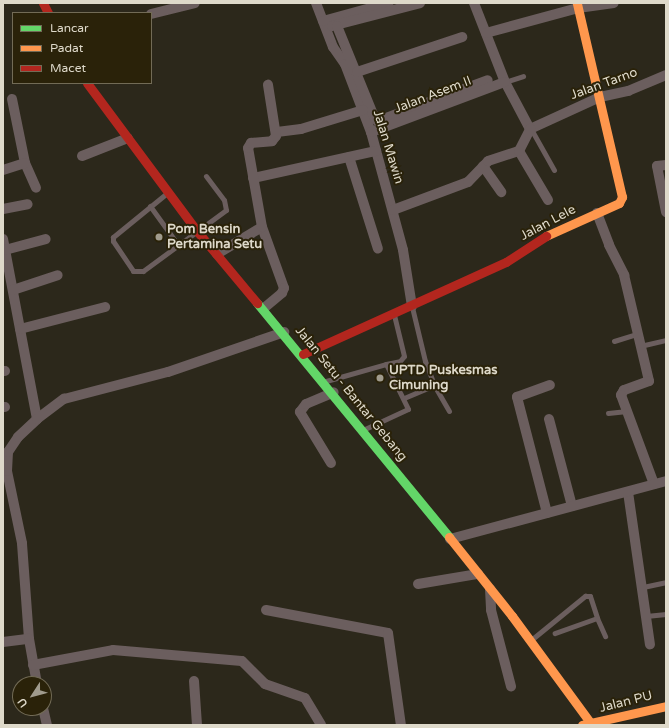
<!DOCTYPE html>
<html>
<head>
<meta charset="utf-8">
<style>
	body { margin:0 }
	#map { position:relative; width:669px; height:728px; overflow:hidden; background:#2c281b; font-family:"Varela Round",sans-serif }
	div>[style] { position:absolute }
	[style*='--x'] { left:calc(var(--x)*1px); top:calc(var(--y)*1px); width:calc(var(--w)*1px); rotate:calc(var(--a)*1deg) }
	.lane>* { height:5px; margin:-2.5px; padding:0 2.5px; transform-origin:2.5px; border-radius:2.5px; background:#6b5e5e }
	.street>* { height:10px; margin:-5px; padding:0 5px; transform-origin:5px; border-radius:5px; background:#6b5e5e }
	.fast>* { height:9px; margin:-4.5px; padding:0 4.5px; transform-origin:4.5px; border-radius:4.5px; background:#63d668 }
	.slow>* { height:9px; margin:-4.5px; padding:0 4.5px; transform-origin:4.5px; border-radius:4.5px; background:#ff974d }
	.jam>* { height:9px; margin:-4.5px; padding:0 4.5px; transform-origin:4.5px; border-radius:4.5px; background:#b3261e }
	.dots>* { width:11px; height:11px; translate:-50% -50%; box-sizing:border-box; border:2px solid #2a2209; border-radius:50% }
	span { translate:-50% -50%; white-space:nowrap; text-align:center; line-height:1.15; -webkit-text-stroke:4px #2a2209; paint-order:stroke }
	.street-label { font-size:13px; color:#ded9ca }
	.poi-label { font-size:13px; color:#ded9ca; font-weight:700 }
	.left { translate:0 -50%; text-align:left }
	.frame { position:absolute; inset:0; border:4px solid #ded9ca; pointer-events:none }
	.legend { position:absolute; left:12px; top:12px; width:140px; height:72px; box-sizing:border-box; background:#2a2209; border:1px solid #726b56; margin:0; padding:5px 7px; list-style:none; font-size:12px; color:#ded9ca }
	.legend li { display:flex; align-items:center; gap:8px; height:20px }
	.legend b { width:20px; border:1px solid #726b56 }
	.north { position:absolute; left:12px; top:676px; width:40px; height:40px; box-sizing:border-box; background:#2a2209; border:1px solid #726b56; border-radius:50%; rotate:234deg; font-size:11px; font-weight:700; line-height:16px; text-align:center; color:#ded9ca }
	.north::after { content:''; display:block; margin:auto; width:14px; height:18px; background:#a09b8d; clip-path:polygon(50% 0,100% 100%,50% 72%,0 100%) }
</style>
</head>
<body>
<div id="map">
	<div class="lane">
		<i style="--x:505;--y:82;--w:19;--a:-18"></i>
		<i style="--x:531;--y:129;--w:47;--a:60.7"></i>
		<i style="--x:167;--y:193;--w:70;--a:140.8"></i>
		<i style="--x:113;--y:237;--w:4;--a:90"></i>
		<i style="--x:113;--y:241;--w:36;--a:56"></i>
		<i style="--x:133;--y:271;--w:10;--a:0"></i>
		<i style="--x:143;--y:271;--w:103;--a:-36.3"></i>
		<i style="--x:226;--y:210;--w:10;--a:-101"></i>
		<i style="--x:224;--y:200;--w:30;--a:-127"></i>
		<i style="--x:150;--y:206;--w:49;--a:54.1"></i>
		<i style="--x:412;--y:307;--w:56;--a:76.5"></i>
		<i style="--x:425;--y:361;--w:26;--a:69"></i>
		<i style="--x:434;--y:385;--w:30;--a:60"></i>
		<i style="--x:614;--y:341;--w:24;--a:-17"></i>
		<i style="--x:640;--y:346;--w:27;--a:-13"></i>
		<i style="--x:386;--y:364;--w:14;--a:-12"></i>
		<i style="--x:400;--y:361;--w:6;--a:-51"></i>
		<i style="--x:404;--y:356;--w:42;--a:-103.7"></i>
		<i style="--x:326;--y:381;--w:62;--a:-15.8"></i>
		<i style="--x:386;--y:364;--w:50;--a:63.9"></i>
		<i style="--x:408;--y:409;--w:47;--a:155.1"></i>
		<i style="--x:404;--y:398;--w:33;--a:-23"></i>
		<i style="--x:608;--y:413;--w:19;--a:-6"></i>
		<i style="--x:643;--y:587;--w:24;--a:-12"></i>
		<i style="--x:646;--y:616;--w:20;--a:-6"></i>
		<i style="--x:597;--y:618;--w:20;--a:66"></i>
		<i style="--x:531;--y:640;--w:70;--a:-39.2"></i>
		<i style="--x:585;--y:596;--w:5;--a:0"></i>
		<i style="--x:590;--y:596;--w:23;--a:72"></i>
		<i style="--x:597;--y:618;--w:45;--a:160.3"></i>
	</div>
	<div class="street">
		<i style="--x:316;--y:3;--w:47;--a:68.9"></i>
		<i style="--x:333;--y:47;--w:21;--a:55"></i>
		<i style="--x:345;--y:64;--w:73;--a:69.1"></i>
		<i style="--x:371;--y:132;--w:122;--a:74.8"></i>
		<i style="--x:403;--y:250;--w:57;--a:80.9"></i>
		<i style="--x:474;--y:3;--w:85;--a:68.6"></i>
		<i style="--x:505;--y:82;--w:53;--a:62"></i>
		<i style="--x:151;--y:14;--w:45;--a:-14"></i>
		<i style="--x:323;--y:21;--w:68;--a:-15.3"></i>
		<i style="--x:332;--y:26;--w:91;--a:-14.6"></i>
		<i style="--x:337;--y:26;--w:100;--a:67.8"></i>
		<i style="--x:375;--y:119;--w:4;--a:34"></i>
		<i style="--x:378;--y:121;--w:117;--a:-20.4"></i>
		<i style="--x:486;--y:33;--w:95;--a:-15.2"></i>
		<i style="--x:578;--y:8;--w:36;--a:-8"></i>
		<i style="--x:357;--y:72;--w:111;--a:-18.4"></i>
		<i style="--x:12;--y:99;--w:65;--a:78.5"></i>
		<i style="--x:25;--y:163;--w:27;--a:66"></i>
		<i style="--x:530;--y:129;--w:77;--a:-24.6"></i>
		<i style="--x:600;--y:97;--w:29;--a:-12"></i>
		<i style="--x:628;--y:91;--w:41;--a:-22.8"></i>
		<i style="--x:277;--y:132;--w:24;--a:-7"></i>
		<i style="--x:301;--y:129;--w:65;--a:-17"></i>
		<i style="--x:371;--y:132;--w:143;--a:-20.5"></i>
		<i style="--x:519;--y:151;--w:57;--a:59.4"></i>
		<i style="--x:82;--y:156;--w:49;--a:-21.4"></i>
		<i style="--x:349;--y:157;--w:96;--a:72.5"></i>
		<i style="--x:666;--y:165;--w:9;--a:174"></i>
		<i style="--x:657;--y:166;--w:47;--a:78.9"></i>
		<i style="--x:483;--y:166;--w:32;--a:55"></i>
		<i style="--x:3;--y:170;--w:23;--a:-18"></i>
		<i style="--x:253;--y:178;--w:126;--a:-12.4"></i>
		<i style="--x:3;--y:209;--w:25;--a:-11"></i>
		<i style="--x:393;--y:210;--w:80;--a:-20.5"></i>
		<i style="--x:468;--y:182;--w:29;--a:-46"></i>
		<i style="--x:488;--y:161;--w:33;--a:-18"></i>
		<i style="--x:519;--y:151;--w:25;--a:-63"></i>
		<i style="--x:597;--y:213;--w:34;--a:69"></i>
		<i style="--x:609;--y:245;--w:34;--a:63"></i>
		<i style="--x:624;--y:275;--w:109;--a:76.7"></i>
		<i style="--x:649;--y:381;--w:27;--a:160"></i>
		<i style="--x:624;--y:390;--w:6;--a:121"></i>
		<i style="--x:621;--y:395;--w:95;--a:69.7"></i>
		<i style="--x:262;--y:227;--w:65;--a:70.2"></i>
		<i style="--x:284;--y:288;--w:5;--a:112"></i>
		<i style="--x:282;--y:293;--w:23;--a:140"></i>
		<i style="--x:3;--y:239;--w:183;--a:79.3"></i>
		<i style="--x:5;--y:250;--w:42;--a:-15"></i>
		<i style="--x:217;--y:254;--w:52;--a:-31"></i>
		<i style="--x:262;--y:227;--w:80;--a:-100"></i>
		<i style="--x:248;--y:148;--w:6;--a:-59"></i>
		<i style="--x:251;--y:143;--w:21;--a:-5"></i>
		<i style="--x:272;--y:141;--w:6;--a:-51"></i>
		<i style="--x:276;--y:136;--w:52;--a:-98.9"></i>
		<i style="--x:13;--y:290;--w:47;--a:-18.4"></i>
		<i style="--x:20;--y:329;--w:88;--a:-14.5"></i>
		<i style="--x:3;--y:371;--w:2;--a:0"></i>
		<i style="--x:3;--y:407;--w:2;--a:0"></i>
		<i style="--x:549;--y:419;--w:90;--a:75.2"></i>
		<i style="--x:331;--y:463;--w:60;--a:-121.3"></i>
		<i style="--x:300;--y:412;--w:10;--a:-53"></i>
		<i style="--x:306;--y:404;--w:30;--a:-23"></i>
		<i style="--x:628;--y:492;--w:154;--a:81.8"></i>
		<i style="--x:547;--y:513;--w:120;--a:-104.5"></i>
		<i style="--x:517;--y:397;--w:35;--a:-20"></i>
		<i style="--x:450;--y:539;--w:224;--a:-15"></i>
		<i style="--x:418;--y:584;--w:61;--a:-9.5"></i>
		<i style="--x:490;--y:589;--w:21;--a:87"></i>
		<i style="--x:491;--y:610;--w:79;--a:75.3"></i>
		<i style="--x:266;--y:610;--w:124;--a:10.7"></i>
		<i style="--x:388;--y:633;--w:93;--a:82"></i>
		<i style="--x:29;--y:639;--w:96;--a:-94.2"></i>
		<i style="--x:22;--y:543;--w:74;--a:-101.8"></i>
		<i style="--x:7;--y:471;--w:19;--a:-87"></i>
		<i style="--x:8;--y:452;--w:18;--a:-56"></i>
		<i style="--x:18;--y:437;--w:26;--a:-43"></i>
		<i style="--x:37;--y:419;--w:34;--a:-37"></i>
		<i style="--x:64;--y:399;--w:107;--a:-14.6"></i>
		<i style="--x:168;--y:372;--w:123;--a:-19"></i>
		<i style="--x:3;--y:642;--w:26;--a:-7"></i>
		<i style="--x:29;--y:639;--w:46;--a:79.9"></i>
		<i style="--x:33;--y:665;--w:81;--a:-10.6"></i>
		<i style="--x:113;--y:650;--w:129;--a:4.9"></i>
		<i style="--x:242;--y:661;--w:33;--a:45"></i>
		<i style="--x:265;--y:684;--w:42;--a:19.3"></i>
		<i style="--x:305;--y:698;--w:31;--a:59"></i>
		<i style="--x:194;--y:681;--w:44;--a:86.1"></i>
		<i style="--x:43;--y:708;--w:17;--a:77"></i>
	</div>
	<div class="fast">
		<i style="--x:257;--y:303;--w:303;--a:50.6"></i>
	</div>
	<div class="slow">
		<i style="--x:546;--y:236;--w:80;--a:-24.3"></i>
		<i style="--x:619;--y:203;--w:7;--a:-63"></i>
		<i style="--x:622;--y:197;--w:199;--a:-103.1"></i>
		<i style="--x:449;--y:537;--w:101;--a:51.4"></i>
		<i style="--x:512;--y:616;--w:135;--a:53.7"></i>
		<i style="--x:582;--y:725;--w:86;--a:-12.7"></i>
	</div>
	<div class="jam">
		<i style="--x:43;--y:3;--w:11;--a:63"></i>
		<i style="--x:87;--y:83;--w:184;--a:53.4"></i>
		<i style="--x:197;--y:231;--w:94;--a:50.2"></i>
		<i style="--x:303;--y:354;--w:223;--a:-24.4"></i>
		<i style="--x:506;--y:262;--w:48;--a:-33"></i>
	</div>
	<div class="dots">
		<i style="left:159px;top:237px;background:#a09b8d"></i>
		<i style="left:380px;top:378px;background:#a09b8d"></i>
	</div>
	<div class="street-label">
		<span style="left:604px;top:84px;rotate:-20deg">Jalan Tarno</span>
		<span style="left:433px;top:95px;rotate:-21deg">Jalan Asem II</span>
		<span style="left:388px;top:147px;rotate:73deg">Jalan Mawin</span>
		<span style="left:548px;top:223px;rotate:-28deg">Jalan Lele</span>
		<span style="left:351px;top:394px;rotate:51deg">Jalan Setu - Bantar Gebang</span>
		<span style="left:626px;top:702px;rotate:-14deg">Jalan PU</span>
	</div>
	<div class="poi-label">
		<span class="left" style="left:167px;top:237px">Pom Bensin<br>Pertamina Setu</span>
		<span class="left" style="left:389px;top:378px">UPTD Puskesmas<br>Cimuning</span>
	</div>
	<div class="frame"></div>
	<ul class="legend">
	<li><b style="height:5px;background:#63d668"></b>Lancar</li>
	<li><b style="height:5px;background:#ff974d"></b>Padat</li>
	<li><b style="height:5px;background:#b3261e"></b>Macet</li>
	</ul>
	<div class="north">U</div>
</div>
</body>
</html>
